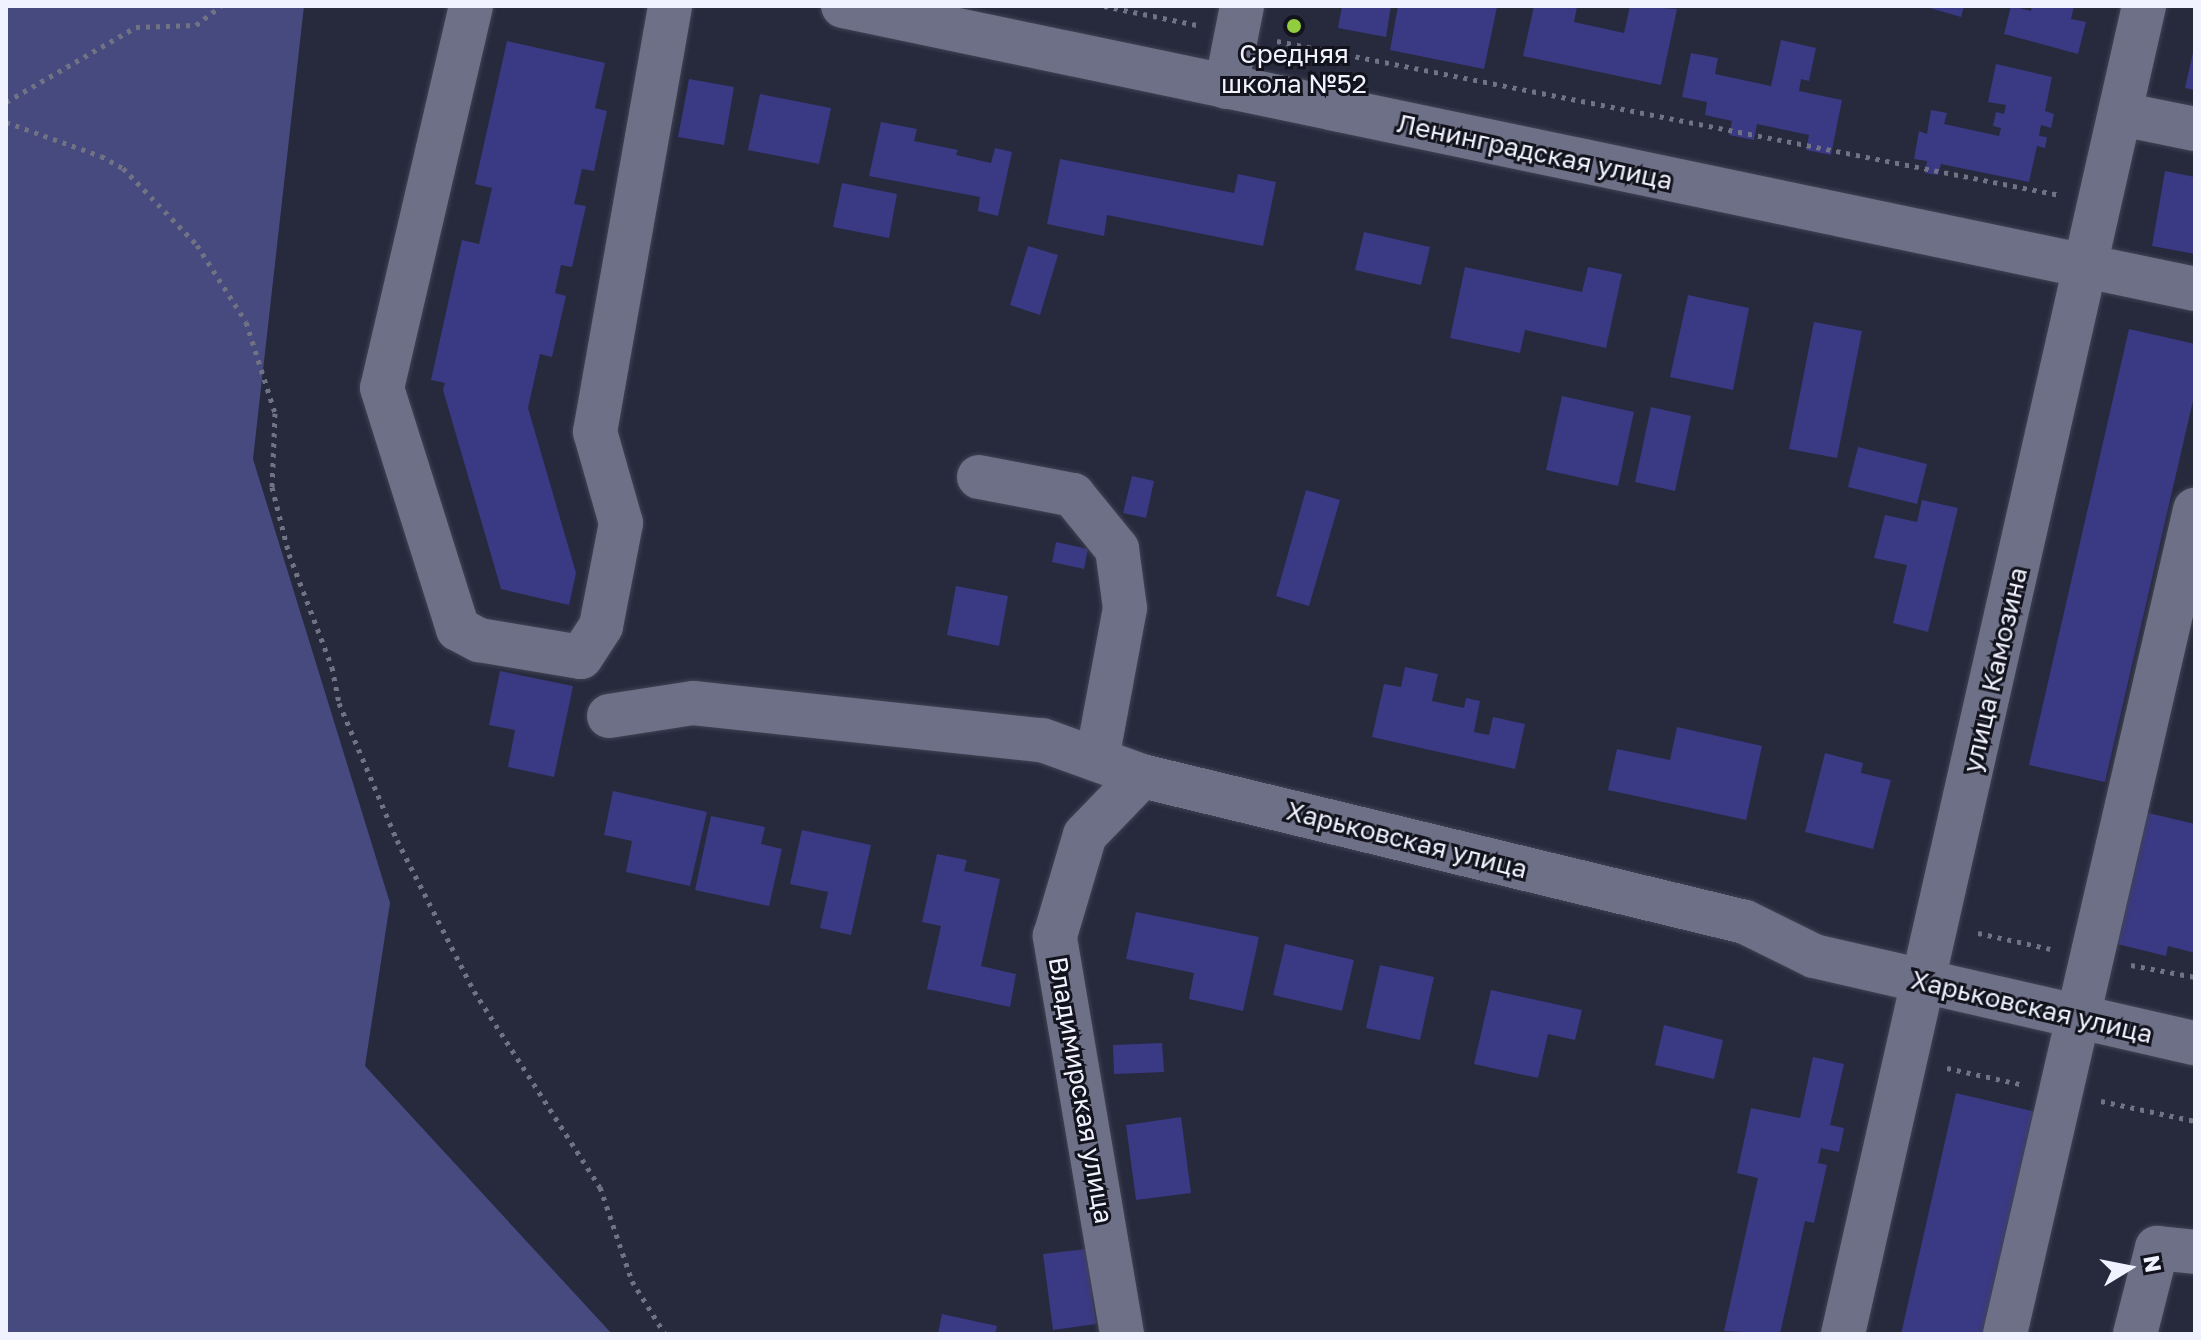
<!DOCTYPE html>
<html>
<head>
<meta charset="utf-8">
<style>
	body { margin:0 }
	#map { position:relative; width:2201px; height:1340px; overflow:hidden; background:#27293d; font-family:"Golos Text",sans-serif }
	div>[style] { position:absolute }
	[style*='--x'] { left:calc(var(--x)*1px); top:calc(var(--y)*1px); width:calc(var(--w)*1px); rotate:calc(var(--a)*1deg) }
	.green>* { inset:0; background:#474a7e }
	.building>* { inset:0; background:#3a3983 }
	.path>* { height:5px; margin-top:-2.5px; transform-origin:0; background:repeating-linear-gradient(90deg,#717385 0 4px,transparent 0 10px) }
	.roads { filter:drop-shadow(0 0 2px #414353) drop-shadow(0 0 2px #414353) }
	.minor>* { height:44px; margin:-22px; padding:0 22px; transform-origin:22px; border-radius:22px; background:#6d7087 }
	.dots>* { width:22px; height:22px; translate:-50% -50%; box-sizing:border-box; border:4px solid #12131c; border-radius:50% }
	span { translate:-50% -50%; white-space:nowrap; text-align:center; line-height:1.15; -webkit-text-stroke:6px #12131c; paint-order:stroke }
	.poi-label { font-size:26px; color:#f0f2ff }
	.street-label { font-size:26px; color:#f0f2ff }
	.frame { position:absolute; inset:0; border:8px solid #f0f2ff; pointer-events:none }
	.north { position:absolute; left:2089px; top:1228px; width:80px; height:80px; -webkit-text-stroke:6px #12131c; paint-order:stroke; rotate:80deg; font-size:22px; font-weight:700; line-height:32px; text-align:center; color:#f0f2ff }
	.north::after { content:''; display:block; margin:auto; width:28px; height:36px; background:#f0f2ff; clip-path:polygon(50% 0,100% 100%,50% 72%,0 100%) }
</style>
</head>
<body>
<div id="map">
	<div class="green">
		<i style="clip-path:polygon(6px 6px,304px 6px,253px 459px,390px 903px,365px 1066px,612px 1334px,6px 1334px)"></i>
	</div>
	<div class="building">
		<i style="clip-path:polygon(1342px 6px,1391px 6px,1386px 37px,1338px 28px)"></i>
		<i style="clip-path:polygon(1398px 6px,1497px 7px,1484px 69px,1390px 50px)"></i>
		<i style="clip-path:polygon(1534px 6px,1577px 7px,1574px 22px,1624px 33px,1630px 6px,1677px 9px,1661px 85px,1523px 56px)"></i>
		<i style="clip-path:polygon(1923px 6px,1964px 6px,1961px 17px)"></i>
		<i style="clip-path:polygon(2011px 6px,2031px 11px,2032px 6px,2074px 6px,2071px 19px,2086px 22px,2078px 54px,2004px 34px)"></i>
		<i style="clip-path:polygon(1781px 40px,1816px 48px,1809px 81px,1801px 79px,1799px 91px,1842px 100px,1831px 155px,1806px 150px,1809px 135px,1757px 124px,1754px 140px,1729px 135px,1732px 121px,1705px 115px,1707px 102px,1682px 97px,1691px 53px,1718px 58px,1715px 74px,1771px 86px)"></i>
		<i style="clip-path:polygon(507px 41px,605px 63px,595px 108px,607px 111px,594px 171px,582px 169px,574px 204px,586px 206px,572px 267px,561px 265px,555px 293px,566px 296px,552px 357px,540px 354px,528px 408px,576px 573px,569px 605px,501px 589px,443px 390px,445px 383px,431px 380px,462px 240px,479px 244px,492px 188px,475px 184px)"></i>
		<i style="clip-path:polygon(2194px 48px,2195px 48px,2195px 90px,2185px 88px)"></i>
		<i style="clip-path:polygon(1996px 64px,2052px 77px,2045px 111px,2054px 114px,2051px 128px,2041px 125px,2039px 136px,2047px 137px,2045px 148px,2037px 146px,2029px 182px,1941px 164px,1938px 175px,1925px 173px,1927px 161px,1914px 159px,1919px 131px,1927px 134px,1931px 110px,1947px 113px,1944px 124px,1999px 136px,2001px 128px,1993px 126px,1996px 112px,2004px 114px,2006px 105px,1988px 102px)"></i>
		<i style="clip-path:polygon(689px 79px,734px 87px,724px 145px,678px 137px)"></i>
		<i style="clip-path:polygon(760px 94px,831px 108px,819px 164px,748px 150px)"></i>
		<i style="clip-path:polygon(881px 122px,917px 129px,914px 141px,958px 150px,956px 155px,991px 163px,995px 148px,1012px 152px,998px 216px,978px 211px,980px 197px,869px 176px)"></i>
		<i style="clip-path:polygon(1060px 159px,1234px 193px,1238px 174px,1276px 182px,1263px 246px,1107px 215px,1104px 236px,1047px 224px)"></i>
		<i style="clip-path:polygon(2165px 171px,2195px 177px,2195px 254px,2152px 246px)"></i>
		<i style="clip-path:polygon(842px 183px,897px 194px,889px 238px,833px 227px)"></i>
		<i style="clip-path:polygon(1364px 232px,1430px 247px,1421px 285px,1355px 270px)"></i>
		<i style="clip-path:polygon(1028px 246px,1058px 255px,1040px 315px,1010px 305px)"></i>
		<i style="clip-path:polygon(1465px 267px,1582px 292px,1588px 267px,1622px 274px,1606px 348px,1525px 330px,1520px 353px,1450px 338px)"></i>
		<i style="clip-path:polygon(1688px 295px,1749px 308px,1733px 390px,1670px 377px)"></i>
		<i style="clip-path:polygon(1814px 322px,1862px 331px,1837px 458px,1789px 449px)"></i>
		<i style="clip-path:polygon(2129px 329px,2195px 344px,2195px 392px,2105px 782px,2029px 765px)"></i>
		<i style="clip-path:polygon(1562px 396px,1634px 412px,1618px 486px,1546px 470px)"></i>
		<i style="clip-path:polygon(1651px 407px,1691px 416px,1675px 491px,1635px 482px)"></i>
		<i style="clip-path:polygon(1858px 447px,1927px 464px,1917px 504px,1848px 487px)"></i>
		<i style="clip-path:polygon(1132px 476px,1154px 481px,1146px 518px,1123px 513px)"></i>
		<i style="clip-path:polygon(1306px 490px,1340px 500px,1309px 606px,1276px 596px)"></i>
		<i style="clip-path:polygon(1922px 500px,1958px 508px,1928px 632px,1893px 623px,1907px 565px,1874px 558px,1885px 515px,1917px 522px)"></i>
		<i style="clip-path:polygon(1056px 542px,1088px 549px,1084px 569px,1052px 562px)"></i>
		<i style="clip-path:polygon(956px 586px,1008px 596px,999px 646px,947px 635px)"></i>
		<i style="clip-path:polygon(1405px 667px,1438px 674px,1432px 701px,1464px 708px,1466px 698px,1480px 701px,1474px 732px,1489px 735px,1493px 717px,1525px 724px,1515px 769px,1372px 737px,1384px 684px,1401px 687px)"></i>
		<i style="clip-path:polygon(500px 671px,573px 686px,554px 777px,508px 767px,515px 730px,489px 725px)"></i>
		<i style="clip-path:polygon(1677px 727px,1762px 746px,1746px 820px,1608px 790px,1617px 749px,1670px 760px)"></i>
		<i style="clip-path:polygon(1825px 753px,1863px 763px,1861px 773px,1891px 780px,1873px 849px,1805px 832px)"></i>
		<i style="clip-path:polygon(613px 791px,707px 812px,690px 886px,626px 872px,632px 841px,604px 835px)"></i>
		<i style="clip-path:polygon(2144px 812px,2195px 824px,2195px 953px,2168px 946px,2166px 956px,2113px 943px)"></i>
		<i style="clip-path:polygon(711px 816px,765px 827px,761px 844px,782px 849px,769px 906px,695px 890px)"></i>
		<i style="clip-path:polygon(802px 830px,871px 845px,851px 935px,820px 928px,828px 892px,790px 884px)"></i>
		<i style="clip-path:polygon(937px 854px,967px 860px,964px 871px,1000px 879px,981px 966px,1016px 974px,1010px 1007px,927px 989px,941px 926px,922px 922px)"></i>
		<i style="clip-path:polygon(1136px 912px,1259px 937px,1243px 1011px,1189px 999px,1194px 973px,1126px 959px)"></i>
		<i style="clip-path:polygon(1285px 944px,1354px 960px,1342px 1011px,1273px 995px)"></i>
		<i style="clip-path:polygon(1380px 965px,1434px 977px,1420px 1040px,1366px 1028px)"></i>
		<i style="clip-path:polygon(1491px 990px,1582px 1010px,1575px 1040px,1548px 1034px,1538px 1078px,1474px 1064px)"></i>
		<i style="clip-path:polygon(1664px 1025px,1723px 1040px,1714px 1079px,1655px 1065px)"></i>
		<i style="clip-path:polygon(1162px 1043px,1164px 1072px,1114px 1074px,1113px 1045px)"></i>
		<i style="clip-path:polygon(1813px 1057px,1844px 1064px,1830px 1125px,1844px 1128px,1839px 1152px,1821px 1148px,1818px 1163px,1827px 1165px,1814px 1223px,1805px 1221px,1780px 1334px,1724px 1331px,1758px 1178px,1737px 1173px,1751px 1108px,1800px 1118px)"></i>
		<i style="clip-path:polygon(1956px 1093px,2036px 1112px,1984px 1334px,1901px 1334px)"></i>
		<i style="clip-path:polygon(1181px 1117px,1191px 1193px,1136px 1200px,1126px 1125px)"></i>
		<i style="clip-path:polygon(1086px 1249px,1096px 1324px,1053px 1330px,1043px 1254px)"></i>
		<i style="clip-path:polygon(942px 1314px,997px 1326px,995px 1334px,938px 1334px)"></i>
	</div>
	<div class="path">
		<i style="--x:1104;--y:6;--w:95;--a:11.5"></i>
		<i style="--x:1277;--y:41;--w:798;--a:11.13"></i>
		<i style="--x:6;--y:102;--w:150;--a:-30"></i>
		<i style="--x:136;--y:27;--w:60;--a:-1.9"></i>
		<i style="--x:196;--y:25;--w:31;--a:-37"></i>
		<i style="--x:6;--y:122;--w:101;--a:19.7"></i>
		<i style="--x:101;--y:156;--w:25;--a:29"></i>
		<i style="--x:123;--y:168;--w:107;--a:46.1"></i>
		<i style="--x:197;--y:245;--w:91;--a:57.5"></i>
		<i style="--x:246;--y:322;--w:96;--a:72.3"></i>
		<i style="--x:275;--y:413;--w:74;--a:92.3"></i>
		<i style="--x:272;--y:487;--w:69;--a:75.8"></i>
		<i style="--x:289;--y:554;--w:121;--a:69.2"></i>
		<i style="--x:332;--y:667;--w:37;--a:79"></i>
		<i style="--x:339;--y:703;--w:149;--a:67.1"></i>
		<i style="--x:397;--y:840;--w:169;--a:63"></i>
		<i style="--x:474;--y:991;--w:233;--a:57.3"></i>
		<i style="--x:600;--y:1187;--w:99;--a:71.2"></i>
		<i style="--x:632;--y:1281;--w:62;--a:58.1"></i>
		<i style="--x:1978;--y:933;--w:75;--a:12.4"></i>
		<i style="--x:2131;--y:965;--w:65;--a:10.6"></i>
		<i style="--x:1947;--y:1068;--w:75;--a:12.4"></i>
		<i style="--x:2101;--y:1101;--w:96;--a:12"></i>
	</div>
	<div class="roads">
		<div class="minor">
			<i style="--x:471;--y:6;--w:392;--a:103.1"></i>
			<i style="--x:382;--y:388;--w:253;--a:72.5"></i>
			<i style="--x:458;--y:629;--w:24;--a:28"></i>
			<i style="--x:479;--y:640;--w:103;--a:9.5"></i>
			<i style="--x:581;--y:657;--w:37;--a:-57"></i>
			<i style="--x:601;--y:626;--w:105;--a:-79"></i>
			<i style="--x:621;--y:523;--w:95;--a:-105.9"></i>
			<i style="--x:595;--y:432;--w:433;--a:-80"></i>
			<i style="--x:843;--y:6;--w:1381;--a:11.82"></i>
			<i style="--x:1226;--y:87;--w:83;--a:-78.8"></i>
			<i style="--x:2121;--y:114;--w:76;--a:11.5"></i>
			<i style="--x:979;--y:477;--w:96;--a:10.8"></i>
			<i style="--x:1073;--y:495;--w:70;--a:50.8"></i>
			<i style="--x:1117;--y:549;--w:60;--a:82.3"></i>
			<i style="--x:1125;--y:608;--w:154;--a:100.5"></i>
			<i style="--x:609;--y:716;--w:85;--a:-8.8"></i>
			<i style="--x:693;--y:703;--w:351;--a:6.1"></i>
			<i style="--x:1042;--y:740;--w:106;--a:19.8"></i>
			<i style="--x:1142;--y:776;--w:620;--a:13.61"></i>
			<i style="--x:1745;--y:922;--w:77;--a:26.2"></i>
			<i style="--x:1814;--y:956;--w:391;--a:12.9"></i>
			<i style="--x:1122;--y:1334;--w:404;--a:-99.6"></i>
			<i style="--x:1055;--y:936;--w:105;--a:-73.5"></i>
			<i style="--x:1085;--y:835;--w:82;--a:-46"></i>
			<i style="--x:1843;--y:1334;--w:1362;--a:-77.23"></i>
			<i style="--x:2005;--y:1334;--w:846;--a:-77.02"></i>
			<i style="--x:2135;--y:1334;--w:89;--a:-75.7"></i>
			<i style="--x:2157;--y:1248;--w:38;--a:6"></i>
		</div>
	</div>
	<div class="dots">
		<i style="left:1294px;top:26px;background:#91cd3f"></i>
	</div>
	<div class="poi-label">
		<span style="left:1294px;top:69px">Средняя<br>школа №52</span>
	</div>
	<div class="street-label">
		<span style="left:1535px;top:152px;rotate:12deg">Ленинградская улица</span>
		<span style="left:1995px;top:670px;rotate:-77deg">улица Камозина</span>
		<span style="left:1407px;top:840px;rotate:14deg">Харьковская улица</span>
		<span style="left:2032px;top:1007px;rotate:13deg">Харьковская улица</span>
		<span style="left:1081px;top:1090px;rotate:80deg">Владимирская улица</span>
	</div>
	<div class="frame"></div>
	<div class="north">N</div>
</div>
</body>
</html>
